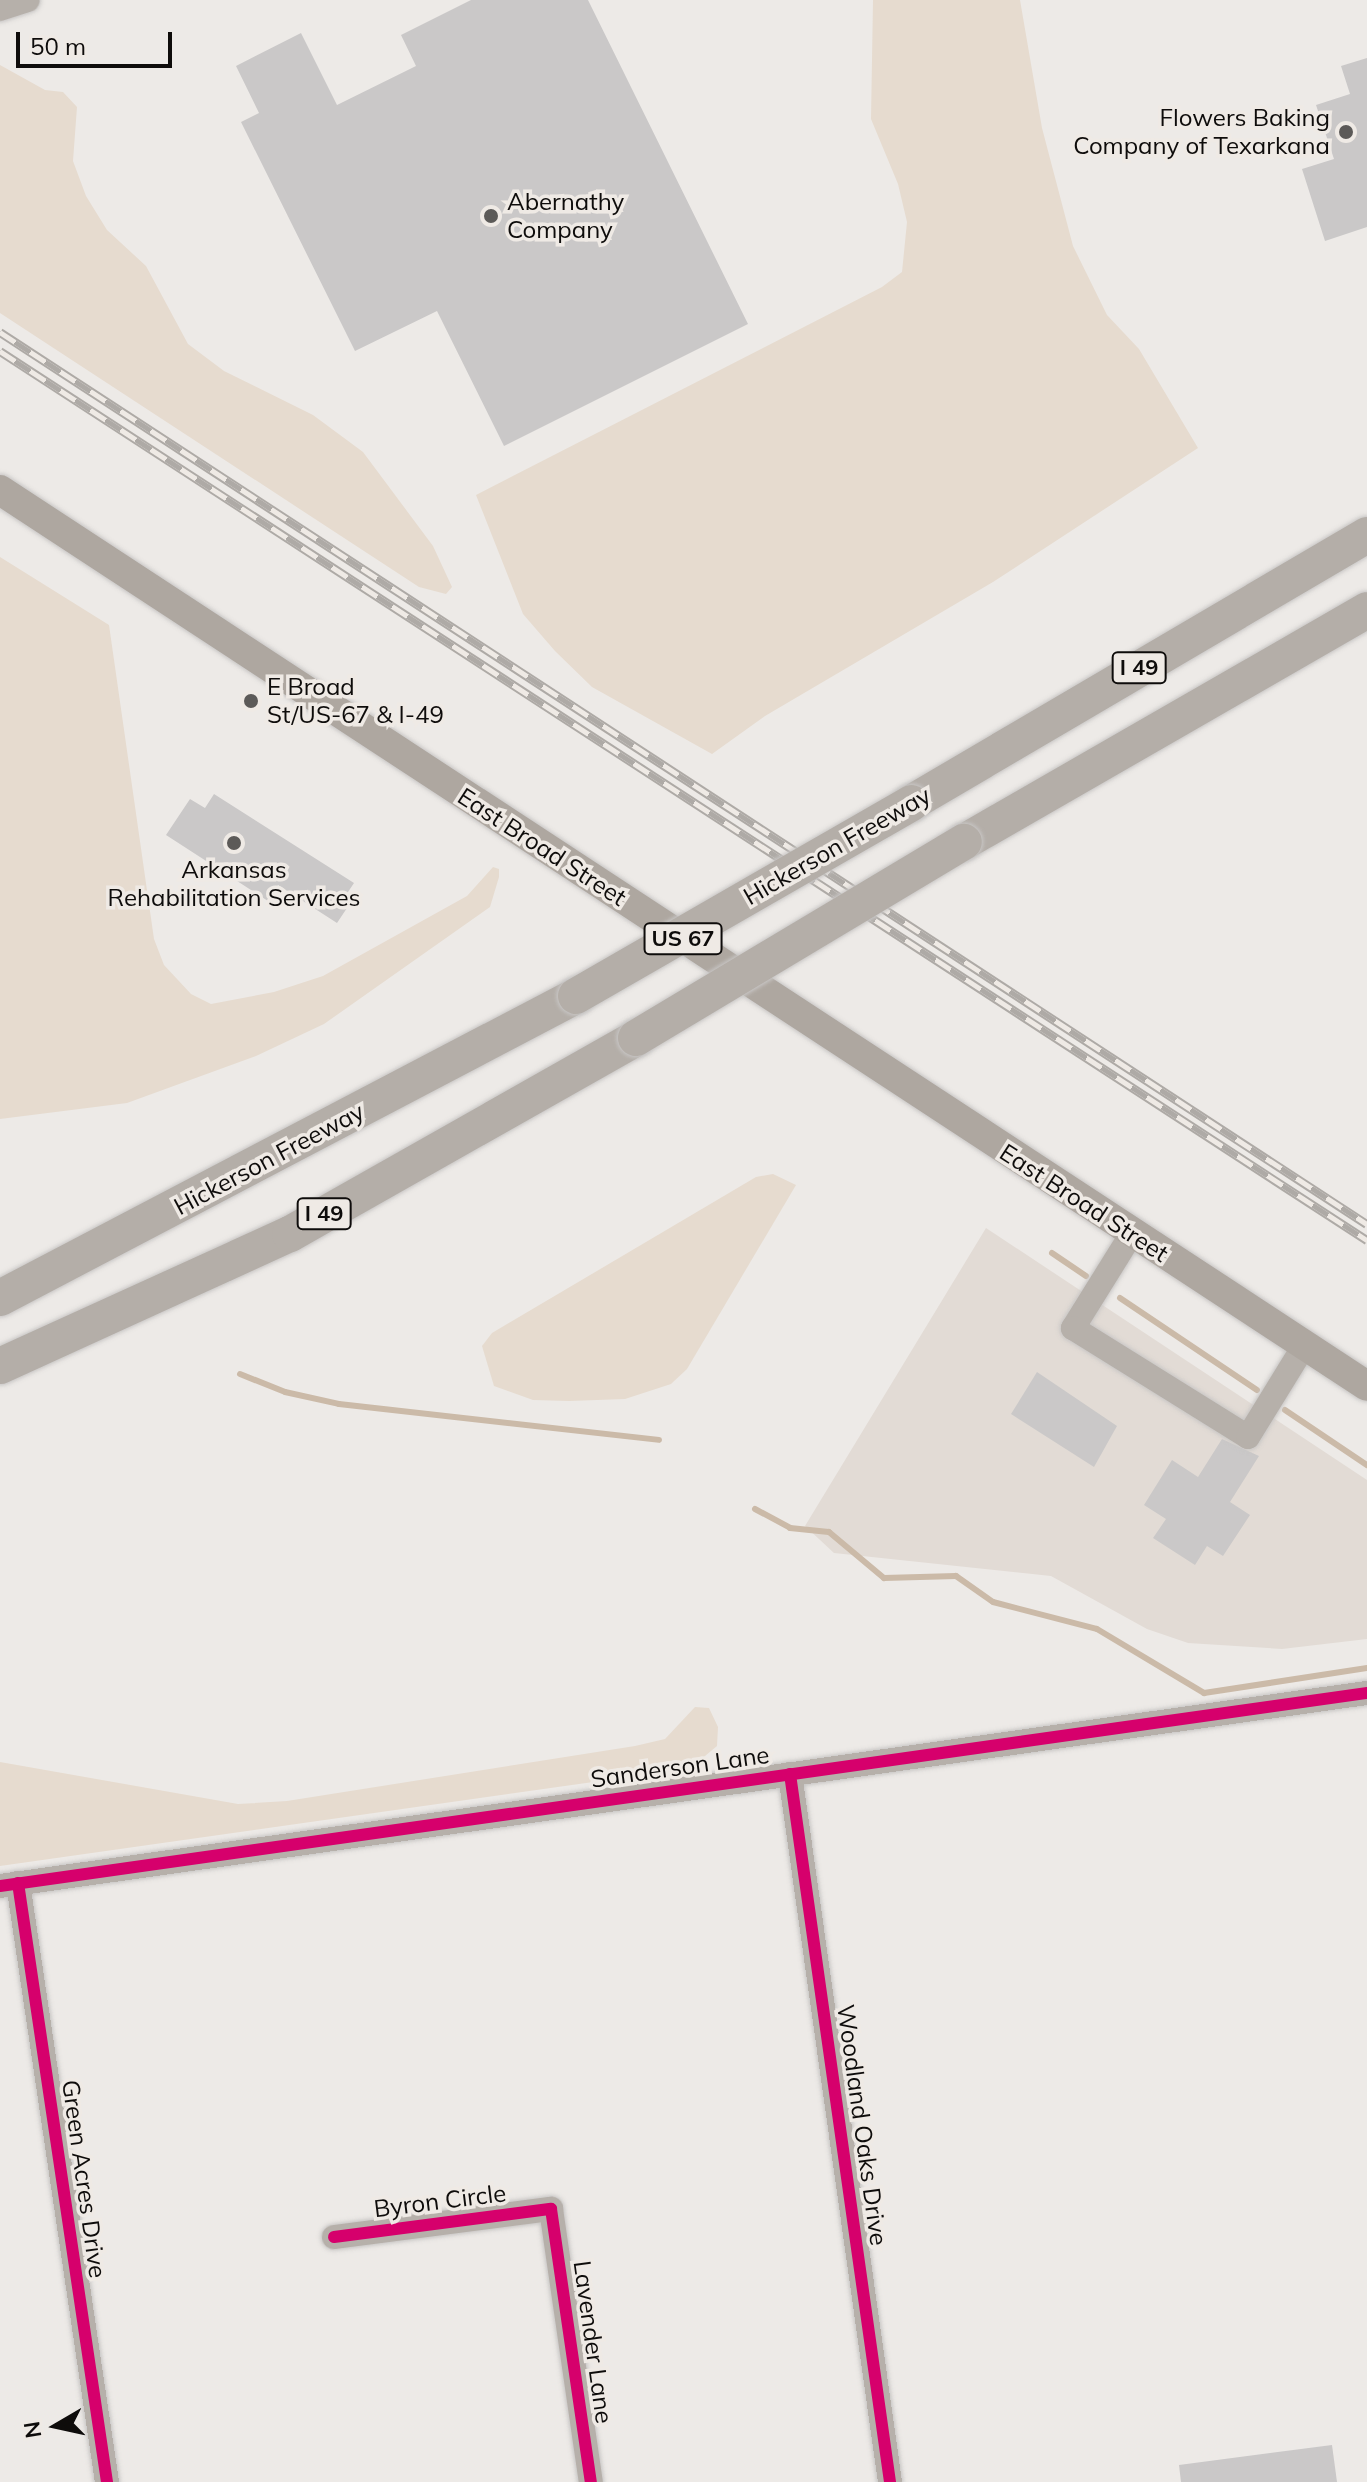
<!DOCTYPE html>
<html>
<head>
<meta charset="utf-8">
<style>
	body { margin:0 }
	#map { position:relative; width:1367px; height:2482px; overflow:hidden; background:#edeae7; font-family:Mulish,sans-serif }
	div>[style] { position:absolute }
	[style*='--x'] { left:calc(var(--x)*1px); top:calc(var(--y)*1px); width:calc(var(--w)*1px); rotate:calc(var(--a)*1deg) }
	.built>* { inset:0; background:#e2dbd5 }
	.green>* { inset:0; background:#e6dbcf }
	.stream>* { height:6px; margin:-3px; padding:0 3px; transform-origin:3px; border-radius:3px; background:#cbbaa8 }
	.building>* { inset:0; background:#cac8c8 }
	.roads { filter:drop-shadow(0 0 2px #c8c6c5) drop-shadow(0 0 2px #c8c6c5) }
	.minor>* { height:24px; margin:-12px; padding:0 12px; transform-origin:12px; border-radius:12px; background:#b6b0aa }
	.major>* { height:30px; margin:-15px; padding:0 15px; transform-origin:15px; border-radius:15px; background:#aea7a0 }
	.highway>* { height:36px; margin:-18px; padding:0 18px; transform-origin:18px; border-radius:18px; background:#b4aea8 }
	.rail>* { height:9px; margin-top:-4.5px; transform-origin:0; background:repeating-linear-gradient(90deg,#efeae5 0 18px,#aeaaa6 0 36px); box-sizing:border-box; border-block:2px solid #aeaaa6 }
	.bridges { filter:drop-shadow(0 0 2px #c8c6c5) drop-shadow(0 0 2px #c8c6c5) }
	.highway-bridge>* { height:36px; margin:-18px; padding:0 18px; transform-origin:18px; border-radius:18px; background:#b4aea8 }
	.cycleway>* { height:12px; margin:-6px; padding:0 6px; transform-origin:6px; border-radius:6px; background:#d6006c }
	.dots>* { width:22px; height:22px; translate:-50% -50%; box-sizing:border-box; border:4px solid #efeae5; border-radius:50% }
	span { translate:-50% -50%; white-space:nowrap; text-align:center; line-height:1.15; -webkit-text-stroke:7px #efeae5; paint-order:stroke }
	.shield-label span { padding:2px 6px; background:#efeae5; border:2px solid; border-radius:6px; -webkit-text-stroke-width:0 }
	.shield-label { font-size:22px; color:#0e0c0b; font-weight:700 }
	.poi-label { font-size:24px; color:#0e0c0b }
	.right { translate:-100% -50%; text-align:right }
	.left { translate:0 -50%; text-align:left }
	.street-label { font-size:24px; color:#0e0c0b }
	.north { position:absolute; left:16px; top:2386px; width:80px; height:80px; -webkit-text-stroke:6px #efeae5; paint-order:stroke; rotate:261deg; font-size:22px; font-weight:700; line-height:32px; text-align:center; color:#0e0c0b }
	.north::after { content:''; display:block; margin:auto; width:28px; height:36px; background:#0e0c0b; clip-path:polygon(50% 0,100% 100%,50% 72%,0 100%) }
	.scale { position:absolute; left:16px; top:32px; width:156px; height:36px; box-sizing:border-box; border:4px solid #0e0c0b; border-top:0; padding-left:10px; font-size:24px; line-height:28px; white-space:nowrap; color:#0e0c0b; -webkit-text-stroke:6px #efeae5; paint-order:stroke }
</style>
</head>
<body>
<div id="map">
	<div class="built">
		<i style="clip-path:polygon(986px 1228px,1367px 1480px,1367px 1639px,1282px 1649px,1188px 1643px,1147px 1629px,1051px 1576px,834px 1553px,805px 1526px)"></i>
	</div>
	<div class="green">
		<i style="clip-path:polygon(873px 0,1020px 0,1042px 128px,1073px 246px,1107px 315px,1139px 349px,1198px 448px,993px 582px,765px 716px,712px 754px,592px 687px,555px 651px,523px 614px,476px 495px,882px 287px,902px 272px,907px 222px,898px 184px,871px 119px)"></i>
		<i style="clip-path:polygon(0 65px,45px 90px,63px 92px,77px 107px,73px 161px,86px 196px,107px 230px,146px 266px,188px 344px,224px 371px,313px 415px,363px 452px,433px 546px,452px 587px,446px 594px,419px 587px,0 313px)"></i>
		<i style="clip-path:polygon(0 557px,109px 625px,154px 939px,164px 965px,191px 994px,211px 1004px,274px 992px,323px 976px,467px 896px,493px 867px,499px 869px,499px 877px,490px 907px,324px 1024px,256px 1056px,127px 1103px,0 1119px)"></i>
		<i style="clip-path:polygon(773px 1174px,796px 1185px,687px 1369px,671px 1384px,625px 1399px,569px 1401px,533px 1400px,494px 1386px,482px 1346px,492px 1333px,756px 1177px)"></i>
		<i style="clip-path:polygon(695px 1707px,709px 1708px,718px 1727px,717px 1746px,699px 1761px,671px 1771px,0 1866px,0 1762px,238px 1804px,287px 1801px,635px 1746px,665px 1739px)"></i>
	</div>
	<div class="stream">
		<i style="--x:1052;--y:1253;--w:41;--a:34.1"></i>
		<i style="--x:1120;--y:1298;--w:165;--a:33.9"></i>
		<i style="--x:240;--y:1374;--w:48;--a:21.8"></i>
		<i style="--x:285;--y:1392;--w:55;--a:12.5"></i>
		<i style="--x:339;--y:1404;--w:322;--a:6.4"></i>
		<i style="--x:1285;--y:1410;--w:99;--a:33.9"></i>
		<i style="--x:755;--y:1509;--w:40;--a:28"></i>
		<i style="--x:790;--y:1528;--w:39;--a:6"></i>
		<i style="--x:829;--y:1532;--w:72;--a:39.9"></i>
		<i style="--x:884;--y:1578;--w:72;--a:-1.6"></i>
		<i style="--x:956;--y:1576;--w:45;--a:35.1"></i>
		<i style="--x:993;--y:1602;--w:107;--a:14.6"></i>
		<i style="--x:1097;--y:1629;--w:125;--a:30.9"></i>
		<i style="--x:1204;--y:1693;--w:165;--a:-8.7"></i>
	</div>
	<div class="building">
		<i style="clip-path:polygon(471px 0,588px 0,748px 324px,504px 446px,437px 311px,355px 351px,241px 122px,259px 113px,236px 66px,301px 33px,337px 105px,416px 66px,401px 35px)"></i>
		<i style="clip-path:polygon(1367px 58px,1367px 227px,1325px 241px,1302px 169px,1334px 159px,1316px 105px,1350px 94px,1341px 66px)"></i>
		<i style="clip-path:polygon(214px 794px,354px 883px,346px 895px,353px 899px,337px 923px,278px 885px,268px 901px,166px 835px,190px 799px,205px 808px)"></i>
		<i style="clip-path:polygon(1037px 1372px,1117px 1426px,1094px 1467px,1011px 1414px)"></i>
		<i style="clip-path:polygon(1222px 1439px,1259px 1456px,1230px 1502px,1250px 1515px,1223px 1556px,1207px 1546px,1195px 1565px,1153px 1538px,1166px 1519px,1144px 1505px,1172px 1460px,1198px 1477px)"></i>
		<i style="clip-path:polygon(1332px 2445px,1337px 2482px,1181px 2482px,1179px 2465px)"></i>
	</div>
	<div class="roads">
		<div class="minor">
			<i style="--x:0;--y:9;--w:29;--a:-18"></i>
			<i style="--x:1131;--y:1235;--w:110;--a:121.9"></i>
			<i style="--x:1073;--y:1328;--w:206;--a:31.9"></i>
			<i style="--x:1248;--y:1437;--w:107;--a:-58.4"></i>
			<i style="--x:790;--y:1774;--w:715;--a:81.96"></i>
			<i style="--x:18;--y:1883;--w:606;--a:81.55"></i>
			<i style="--x:0;--y:1886;--w:1381;--a:-8.04"></i>
			<i style="--x:334;--y:2237;--w:219;--a:-7.4"></i>
			<i style="--x:551;--y:2209;--w:276;--a:81.7"></i>
		</div>
		<div class="major">
			<i style="--x:0;--y:490;--w:1634;--a:33.24"></i>
		</div>
		<div class="highway">
			<i style="--x:911;--y:803;--w:529;--a:-30.44"></i>
			<i style="--x:964;--y:842;--w:465;--a:-29.9"></i>
			<i style="--x:0;--y:1298;--w:650;--a:-27.67"></i>
			<i style="--x:0;--y:1366;--w:319;--a:-24.5"></i>
			<i style="--x:290;--y:1234;--w:398;--a:-29.5"></i>
		</div>
	</div>
	<div class="rail">
		<i style="--x:0;--y:332;--w:1632;--a:33.13"></i>
		<i style="--x:0;--y:351;--w:1631;--a:33.04"></i>
	</div>
	<div class="bridges">
		<div class="highway-bridge">
			<i style="--x:576;--y:996;--w:387;--a:-29.9"></i>
			<i style="--x:636;--y:1038;--w:382;--a:-30.9"></i>
		</div>
	</div>
	<div class="cycleway">
		<i style="--x:790;--y:1774;--w:715;--a:81.96"></i>
		<i style="--x:18;--y:1883;--w:606;--a:81.55"></i>
		<i style="--x:0;--y:1886;--w:1381;--a:-8.04"></i>
		<i style="--x:334;--y:2237;--w:219;--a:-7.4"></i>
		<i style="--x:551;--y:2209;--w:276;--a:81.7"></i>
	</div>
	<div class="dots">
		<i style="left:1346px;top:132px;background:#5c5a58"></i>
		<i style="left:491px;top:216px;background:#5c5a58"></i>
		<i style="left:251px;top:701px;background:#5c5a58"></i>
		<i style="left:234px;top:843px;background:#5c5a58"></i>
	</div>
	<div class="shield-label">
		<span style="left:1139px;top:668px">I 49</span>
		<span style="left:683px;top:939px">US 67</span>
		<span style="left:324px;top:1214px">I 49</span>
	</div>
	<div class="poi-label">
		<span class="right" style="left:1330px;top:132px">Flowers Baking<br>Company of Texarkana</span>
		<span class="left" style="left:507px;top:216px">Abernathy<br>Company</span>
		<span class="left" style="left:267px;top:701px">E Broad<br>St/US-67 &amp; I-49</span>
		<span style="left:234px;top:884px">Arkansas<br>Rehabilitation Services</span>
	</div>
	<div class="street-label">
		<span style="left:837px;top:846px;rotate:-30deg">Hickerson Freeway</span>
		<span style="left:542px;top:847px;rotate:33deg">East Broad Street</span>
		<span style="left:269px;top:1159px;rotate:-28deg">Hickerson Freeway</span>
		<span style="left:1084px;top:1203px;rotate:33deg">East Broad Street</span>
		<span style="left:680px;top:1767px;rotate:-8deg">Sanderson Lane</span>
		<span style="left:862px;top:2125px;rotate:82deg">Woodland Oaks Drive</span>
		<span style="left:84px;top:2179px;rotate:82deg">Green Acres Drive</span>
		<span style="left:440px;top:2201px;rotate:-7deg">Byron Circle</span>
		<span style="left:593px;top:2342px;rotate:82deg">Lavender Lane</span>
	</div>
	<div class="north">N</div>
	<div class="scale">50 m</div>
</div>
</body>
</html>
